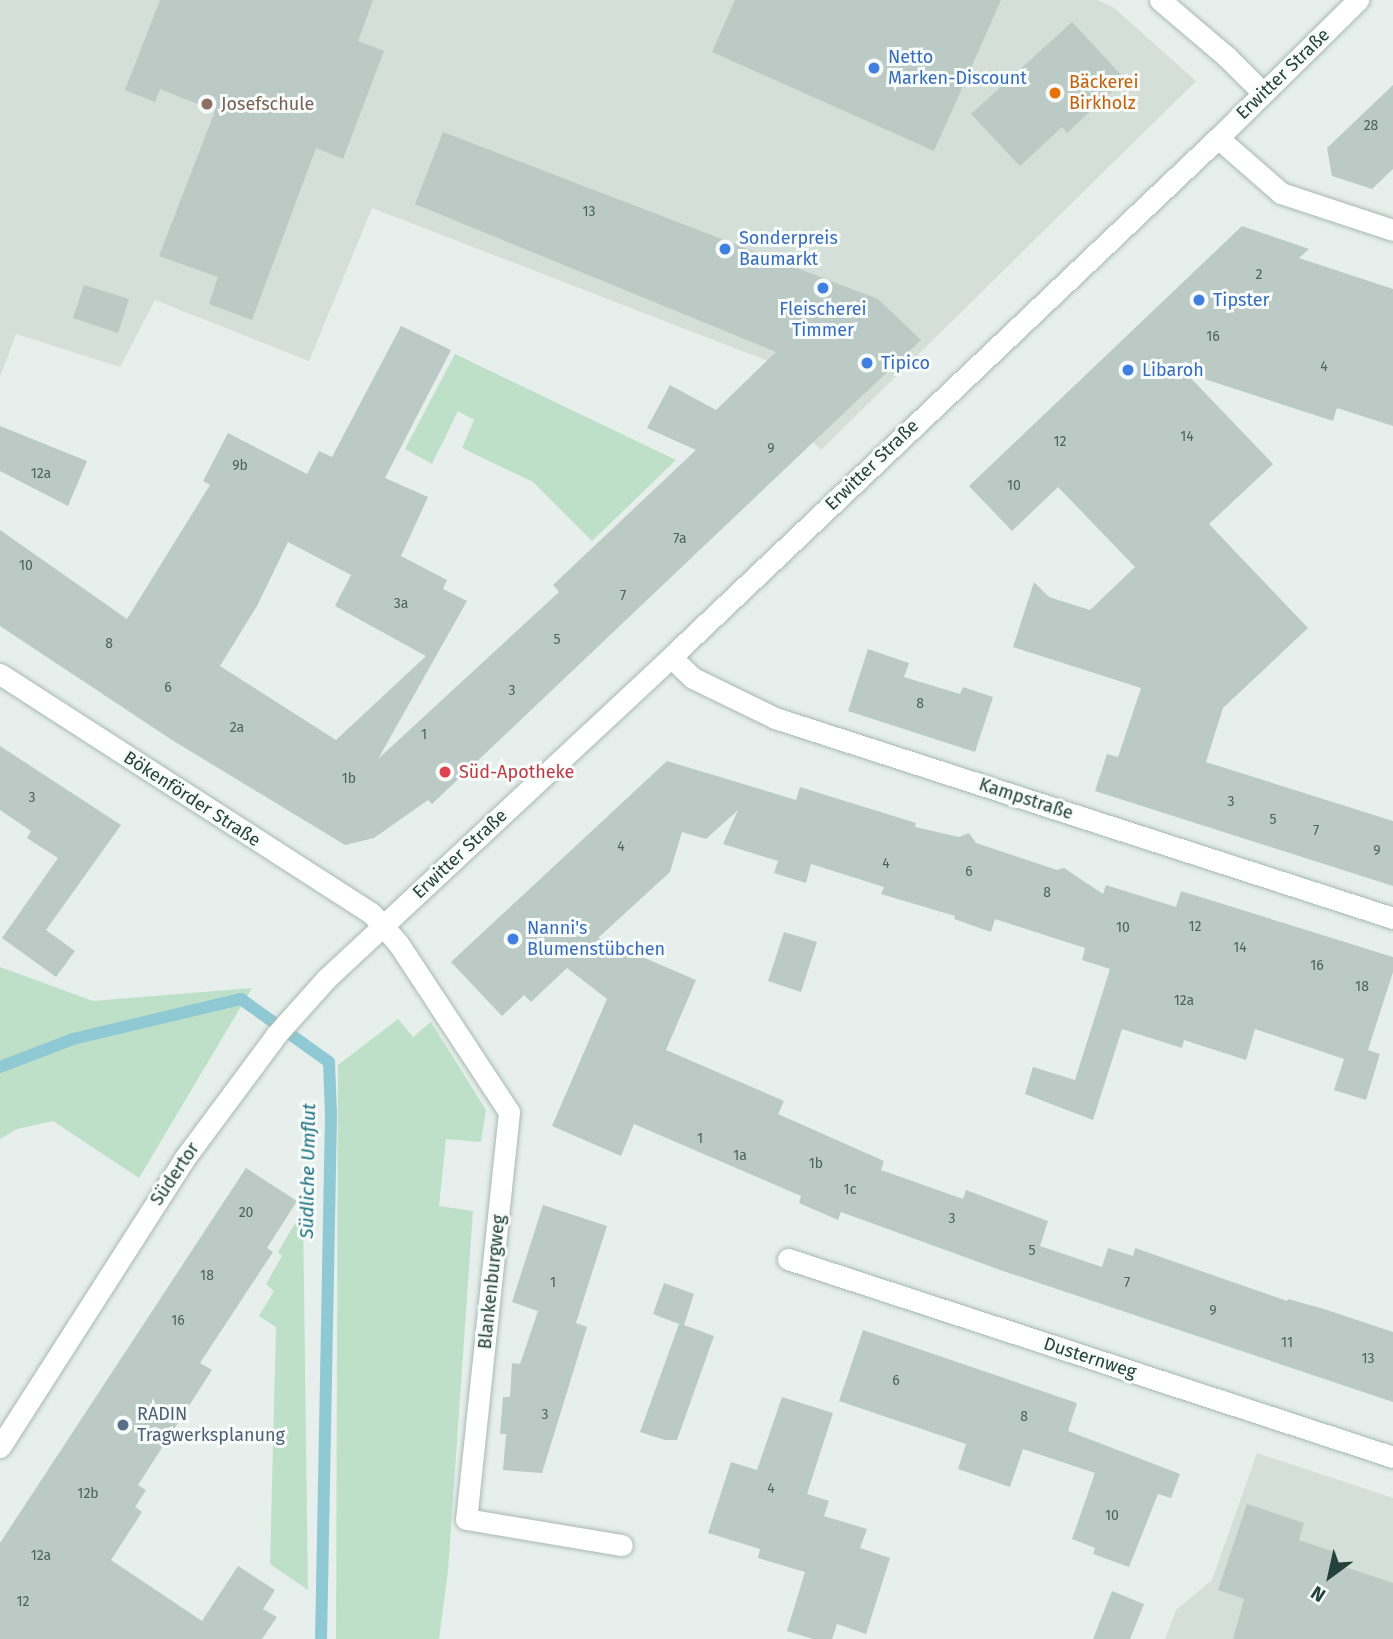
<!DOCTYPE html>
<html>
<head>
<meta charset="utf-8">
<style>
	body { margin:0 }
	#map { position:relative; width:1393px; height:1639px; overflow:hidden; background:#e6efeb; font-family:"Fira Sans",sans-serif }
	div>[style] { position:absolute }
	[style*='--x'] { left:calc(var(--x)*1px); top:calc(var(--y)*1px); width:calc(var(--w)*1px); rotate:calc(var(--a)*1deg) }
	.built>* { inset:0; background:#d4dfda }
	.green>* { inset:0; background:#bfe0c8 }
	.stream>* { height:12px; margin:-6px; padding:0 6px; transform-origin:6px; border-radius:6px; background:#8ec9d4 }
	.building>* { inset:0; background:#bbcac4 }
	.roads { filter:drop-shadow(0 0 2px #a8b8b2) drop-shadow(0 0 2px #a8b8b2) }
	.minor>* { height:21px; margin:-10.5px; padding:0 10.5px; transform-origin:10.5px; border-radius:10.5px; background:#fff }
	.tertiary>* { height:21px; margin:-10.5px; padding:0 10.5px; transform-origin:10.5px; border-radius:10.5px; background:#fff }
	.dots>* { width:19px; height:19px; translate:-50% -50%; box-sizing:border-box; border:4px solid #f7fbf9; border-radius:50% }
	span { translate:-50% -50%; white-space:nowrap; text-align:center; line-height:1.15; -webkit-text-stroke:6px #f7fbf9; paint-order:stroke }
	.number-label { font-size:14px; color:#4a645c }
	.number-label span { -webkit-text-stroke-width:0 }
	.shop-label { font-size:18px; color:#366cbe }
	.left { translate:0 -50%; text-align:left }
	.street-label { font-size:18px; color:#24423a }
	.food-label { font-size:18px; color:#c56008 }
	.education-label { font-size:18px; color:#785e54 }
	.health-label { font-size:18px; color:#be3a42 }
	.service-label { font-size:18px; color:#4e5e75 }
	.water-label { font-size:19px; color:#1c6f80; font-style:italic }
	.north { position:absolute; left:1295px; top:1541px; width:70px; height:70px; -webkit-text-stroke:5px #f7fbf9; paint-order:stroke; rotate:213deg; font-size:19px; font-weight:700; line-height:28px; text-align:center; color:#24423a }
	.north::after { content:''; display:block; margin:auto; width:24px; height:32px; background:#24423a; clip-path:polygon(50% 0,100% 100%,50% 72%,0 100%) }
</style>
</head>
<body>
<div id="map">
	<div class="built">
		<i style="clip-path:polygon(0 0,1097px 0,1113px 7px,1196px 81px,821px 450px,768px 395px,791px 370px,372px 208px,309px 361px,155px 300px,120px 367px,16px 334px,0 377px)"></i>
		<i style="clip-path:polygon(1257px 1453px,1393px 1498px,1393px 1639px,1165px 1639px,1176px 1610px,1212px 1580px)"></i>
	</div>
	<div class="green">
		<i style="clip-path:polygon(455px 354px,676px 460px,592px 541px,533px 482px,462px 448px,474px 420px,458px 411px,432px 464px,405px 449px)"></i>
		<i style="clip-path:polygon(0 967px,93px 1001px,252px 988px,139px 1178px,53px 1121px,17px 1129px,0 1139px)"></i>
		<i style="clip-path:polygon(398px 1019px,413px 1037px,431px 1022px,486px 1110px,481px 1142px,446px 1139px,439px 1206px,473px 1211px,448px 1571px,439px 1639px,336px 1639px,338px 1065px)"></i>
		<i style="clip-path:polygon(303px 1210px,308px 1590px,270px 1564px,276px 1327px,259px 1316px,274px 1291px,266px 1284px,282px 1256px,278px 1252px)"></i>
	</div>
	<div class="stream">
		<i style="--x:0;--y:1067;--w:78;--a:-21"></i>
		<i style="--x:73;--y:1039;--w:173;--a:-13.4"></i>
		<i style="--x:241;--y:999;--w:108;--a:35.6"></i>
		<i style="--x:329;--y:1062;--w:53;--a:87.8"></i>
		<i style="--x:331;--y:1115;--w:524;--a:91.09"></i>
	</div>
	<div class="building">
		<i style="clip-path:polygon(160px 0,373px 0,358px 41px,384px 51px,343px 159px,316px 148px,252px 320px,209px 304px,218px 277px,159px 256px,215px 111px,160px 89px,155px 102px,125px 90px)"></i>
		<i style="clip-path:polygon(735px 0,1001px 0,934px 151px,712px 52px)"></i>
		<i style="clip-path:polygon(1072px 22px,1125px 79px,1067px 133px,1062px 127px,1020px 166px,971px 114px)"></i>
		<i style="clip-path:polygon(1393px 85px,1393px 169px,1372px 189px,1332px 176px,1327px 148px)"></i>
		<i style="clip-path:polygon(evenodd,443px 132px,878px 299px,921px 340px,432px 804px,428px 800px,374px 838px,345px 845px,172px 740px,0 626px,0 530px,127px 619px,210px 485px,203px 481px,228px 433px,307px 474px,319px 451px,332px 457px,401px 326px,451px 350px,385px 478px,428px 497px,401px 556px,447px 580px,443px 589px,467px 601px,378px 759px,559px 592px,553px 585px,696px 450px,647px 428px,670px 385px,716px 410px,776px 352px,415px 204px,443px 132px,288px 542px,351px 575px,335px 606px,426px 656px,336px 740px,220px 666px,257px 606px,288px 542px)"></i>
		<i style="clip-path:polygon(1242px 226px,1309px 249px,1299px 258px,1393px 289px,1393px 426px,1337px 408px,1333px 421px,1186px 373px,1273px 464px,1209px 524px,1308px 628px,1223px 708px,1206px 762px,1393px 821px,1393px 886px,1095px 791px,1107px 754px,1118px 757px,1141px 688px,1013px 647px,1034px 582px,1049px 597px,1090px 610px,1135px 567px,1058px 487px,1012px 531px,969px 486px)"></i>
		<i style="clip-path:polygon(84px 285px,129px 299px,118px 333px,73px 318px)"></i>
		<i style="clip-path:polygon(0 426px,87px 461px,68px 506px,0 471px)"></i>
		<i style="clip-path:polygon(868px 649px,909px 663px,904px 677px,960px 694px,963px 687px,993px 697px,975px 752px,848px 711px)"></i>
		<i style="clip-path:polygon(0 746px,121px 825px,46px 930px,75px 951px,56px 977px,2px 938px,58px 858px,27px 838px,31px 831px,0 810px)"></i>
		<i style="clip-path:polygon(667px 761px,796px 800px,800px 787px,916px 823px,915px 827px,959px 837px,969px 833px,976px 843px,1057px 870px,1064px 868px,1103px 894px,1106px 885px,1176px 907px,1181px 891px,1393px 957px,1393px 972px,1368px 1050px,1380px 1054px,1366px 1100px,1334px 1090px,1344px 1059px,1255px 1029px,1246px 1060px,1184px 1040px,1182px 1048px,1122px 1029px,1093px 1120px,1025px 1094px,1033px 1067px,1075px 1080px,1110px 969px,1082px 960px,1085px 948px,995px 919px,991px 932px,954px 919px,955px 916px,881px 894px,884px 887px,811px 864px,806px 883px,774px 873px,778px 861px,723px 844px,738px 810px,706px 839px,682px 832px,670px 872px,598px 938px,696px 980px,666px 1050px,784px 1101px,778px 1114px,884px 1161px,881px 1170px,963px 1199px,966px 1190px,1048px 1221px,1040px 1246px,1102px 1267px,1108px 1248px,1133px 1256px,1135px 1248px,1287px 1301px,1288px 1299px,1324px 1309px,1393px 1332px,1393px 1402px,1003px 1271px,841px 1212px,838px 1220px,799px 1203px,801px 1196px,634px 1124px,621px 1156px,552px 1126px,607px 999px,567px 968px,531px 1002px,524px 995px,502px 1016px,451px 962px)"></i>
		<i style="clip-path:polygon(784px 932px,817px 942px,801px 992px,768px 981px)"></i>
		<i style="clip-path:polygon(246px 1168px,297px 1201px,267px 1248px,273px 1252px,200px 1363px,212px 1370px,138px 1485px,146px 1490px,135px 1507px,142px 1512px,111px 1560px,202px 1621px,238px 1566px,275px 1590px,263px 1609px,277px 1617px,262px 1639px,0 1639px,0 1543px)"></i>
		<i style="clip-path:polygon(543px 1205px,607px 1226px,576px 1323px,587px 1327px,542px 1473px,503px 1470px,506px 1434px,500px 1434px,503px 1397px,510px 1397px,512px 1363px,520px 1364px,538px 1311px,512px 1302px)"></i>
		<i style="clip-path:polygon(664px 1283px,694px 1294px,684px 1325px,714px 1336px,677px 1440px,665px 1440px,640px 1432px,679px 1324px,653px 1314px)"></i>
		<i style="clip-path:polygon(863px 1330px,1077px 1403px,1068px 1431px,1180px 1474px,1171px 1498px,1158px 1494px,1129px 1567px,1093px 1554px,1095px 1548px,1072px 1539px,1095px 1473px,1023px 1449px,1010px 1487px,958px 1469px,966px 1444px,839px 1401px)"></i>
		<i style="clip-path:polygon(782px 1397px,833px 1413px,807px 1494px,829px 1501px,824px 1516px,867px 1529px,860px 1548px,890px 1558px,866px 1634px,837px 1624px,832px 1639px,813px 1639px,787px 1631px,805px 1572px,758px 1558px,760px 1549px,708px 1533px,731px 1462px,757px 1470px)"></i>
		<i style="clip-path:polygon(1247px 1504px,1304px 1523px,1299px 1540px,1337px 1553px,1333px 1563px,1393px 1583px,1393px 1639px,1233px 1639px,1244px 1599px,1218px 1590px)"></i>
		<i style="clip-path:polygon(1112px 1591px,1144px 1604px,1130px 1639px,1093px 1639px)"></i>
	</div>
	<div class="roads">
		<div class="minor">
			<i style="--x:1160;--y:0;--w:88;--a:40.4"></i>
			<i style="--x:1227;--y:57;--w:49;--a:45"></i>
			<i style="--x:1218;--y:138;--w:84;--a:41.1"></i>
			<i style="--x:1281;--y:193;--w:118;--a:18.3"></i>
			<i style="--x:671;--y:657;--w:30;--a:44"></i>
			<i style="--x:693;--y:678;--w:91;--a:26"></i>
			<i style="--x:775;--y:718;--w:650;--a:17.93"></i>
			<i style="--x:383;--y:926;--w:23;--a:49"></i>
			<i style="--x:398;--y:943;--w:202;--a:56.7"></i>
			<i style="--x:509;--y:1112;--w:409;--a:96"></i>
			<i style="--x:466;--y:1519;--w:158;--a:9.5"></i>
			<i style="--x:788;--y:1259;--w:637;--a:18.12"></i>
		</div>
		<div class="tertiary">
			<i style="--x:0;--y:674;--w:441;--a:32.8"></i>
			<i style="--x:371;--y:913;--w:18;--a:47"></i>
			<i style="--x:0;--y:1447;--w:342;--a:-57.4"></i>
			<i style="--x:184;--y:1159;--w:154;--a:-53.4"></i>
			<i style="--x:276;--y:1035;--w:75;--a:-48.2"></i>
			<i style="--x:326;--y:979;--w:472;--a:-43"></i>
			<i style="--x:671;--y:657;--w:754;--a:-43.5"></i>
			<i style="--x:1218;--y:138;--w:197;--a:-44.6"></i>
		</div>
	</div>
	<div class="dots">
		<i style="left:874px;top:68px;background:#3f7fe0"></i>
		<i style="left:1055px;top:93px;background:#e8710a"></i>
		<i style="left:207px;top:104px;background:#8d6e63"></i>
		<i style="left:725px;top:249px;background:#3f7fe0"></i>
		<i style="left:823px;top:288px;background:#3f7fe0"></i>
		<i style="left:1199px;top:300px;background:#3f7fe0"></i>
		<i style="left:867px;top:363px;background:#3f7fe0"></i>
		<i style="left:1128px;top:370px;background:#3f7fe0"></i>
		<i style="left:445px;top:772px;background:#e0444e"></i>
		<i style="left:513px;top:939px;background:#3f7fe0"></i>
		<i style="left:123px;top:1425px;background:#5c6f8a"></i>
	</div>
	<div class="number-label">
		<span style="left:1371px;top:126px">28</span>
		<span style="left:589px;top:212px">13</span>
		<span style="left:1259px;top:275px">2</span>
		<span style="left:1213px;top:337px">16</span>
		<span style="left:1324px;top:367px">4</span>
		<span style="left:1187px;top:437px">14</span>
		<span style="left:1060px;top:442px">12</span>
		<span style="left:771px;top:449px">9</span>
		<span style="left:240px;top:466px">9b</span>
		<span style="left:41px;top:474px">12a</span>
		<span style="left:1014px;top:486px">10</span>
		<span style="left:680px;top:539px">7a</span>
		<span style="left:26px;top:566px">10</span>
		<span style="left:623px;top:596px">7</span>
		<span style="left:401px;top:604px">3a</span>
		<span style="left:557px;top:640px">5</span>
		<span style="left:109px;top:644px">8</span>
		<span style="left:168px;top:688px">6</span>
		<span style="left:512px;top:691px">3</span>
		<span style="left:920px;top:704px">8</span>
		<span style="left:237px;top:728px">2a</span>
		<span style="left:424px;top:735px">1</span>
		<span style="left:349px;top:779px">1b</span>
		<span style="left:32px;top:798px">3</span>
		<span style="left:1231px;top:802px">3</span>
		<span style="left:1273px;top:820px">5</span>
		<span style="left:1316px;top:831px">7</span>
		<span style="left:621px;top:847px">4</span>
		<span style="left:1377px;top:851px">9</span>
		<span style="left:886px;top:864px">4</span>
		<span style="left:969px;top:872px">6</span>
		<span style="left:1047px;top:893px">8</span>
		<span style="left:1195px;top:927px">12</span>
		<span style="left:1123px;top:928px">10</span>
		<span style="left:1240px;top:948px">14</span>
		<span style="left:1317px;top:966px">16</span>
		<span style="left:1362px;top:987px">18</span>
		<span style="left:1184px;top:1001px">12a</span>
		<span style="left:700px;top:1139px">1</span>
		<span style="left:740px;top:1156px">1a</span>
		<span style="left:816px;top:1164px">1b</span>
		<span style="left:850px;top:1190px">1c</span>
		<span style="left:246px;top:1213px">20</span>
		<span style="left:952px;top:1219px">3</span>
		<span style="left:1032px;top:1251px">5</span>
		<span style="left:207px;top:1276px">18</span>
		<span style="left:553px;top:1283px">1</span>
		<span style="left:1127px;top:1283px">7</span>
		<span style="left:1213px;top:1311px">9</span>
		<span style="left:178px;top:1321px">16</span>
		<span style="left:1287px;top:1343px">11</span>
		<span style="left:1368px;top:1359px">13</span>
		<span style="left:896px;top:1381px">6</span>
		<span style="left:545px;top:1415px">3</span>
		<span style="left:1024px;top:1417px">8</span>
		<span style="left:771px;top:1489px">4</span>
		<span style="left:88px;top:1494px">12b</span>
		<span style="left:1112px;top:1516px">10</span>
		<span style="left:41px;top:1556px">12a</span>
		<span style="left:23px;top:1602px">12</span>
	</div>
	<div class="shop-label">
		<span class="left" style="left:888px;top:68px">Netto<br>Marken-Discount</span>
		<span class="left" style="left:739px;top:249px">Sonderpreis<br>Baumarkt</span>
		<span class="left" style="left:1213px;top:300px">Tipster</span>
		<span style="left:823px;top:320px">Fleischerei<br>Timmer</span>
		<span class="left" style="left:881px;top:363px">Tipico</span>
		<span class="left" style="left:1142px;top:370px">Libaroh</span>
		<span class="left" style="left:527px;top:939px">Nanni's<br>Blumenstübchen</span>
	</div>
	<div class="street-label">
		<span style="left:1283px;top:74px;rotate:-44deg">Erwitter Straße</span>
		<span style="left:872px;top:465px;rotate:-44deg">Erwitter Straße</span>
		<span style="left:192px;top:799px;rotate:33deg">Bökenförder Straße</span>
		<span style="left:1026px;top:799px;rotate:18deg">Kampstraße</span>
		<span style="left:460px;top:854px;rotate:-43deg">Erwitter Straße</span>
		<span style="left:175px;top:1174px;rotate:-56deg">Südertor</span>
		<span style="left:492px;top:1282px;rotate:-84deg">Blankenburgweg</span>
		<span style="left:1090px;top:1358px;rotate:18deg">Dusternweg</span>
	</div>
	<div class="food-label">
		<span class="left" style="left:1069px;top:93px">Bäckerei<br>Birkholz</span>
	</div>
	<div class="education-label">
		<span class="left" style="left:221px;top:104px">Josefschule</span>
	</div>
	<div class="health-label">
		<span class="left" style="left:459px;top:772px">Süd-Apotheke</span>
	</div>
	<div class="service-label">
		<span class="left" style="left:137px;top:1425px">RADIN<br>Tragwerksplanung</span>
	</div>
	<div class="water-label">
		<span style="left:308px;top:1171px;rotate:-89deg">Südliche Umflut</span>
	</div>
	<div class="north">N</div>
</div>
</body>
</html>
